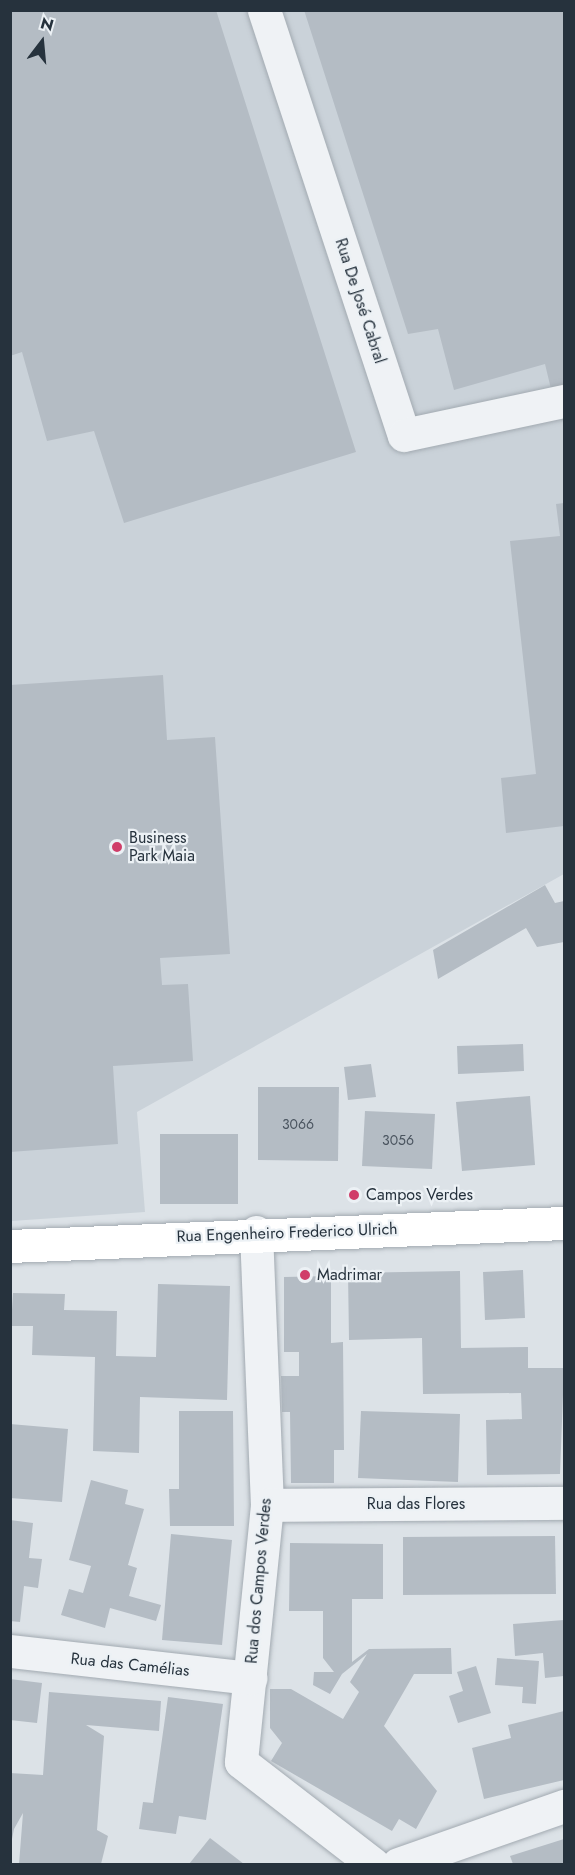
<!DOCTYPE html>
<html>
<head>
<meta charset="utf-8">
<style>
	body { margin:0 }
	#map { position:relative; width:575px; height:1875px; overflow:hidden; background:#dce2e7; font-family:Jost,sans-serif }
	div>[style] { position:absolute }
	[style*='--x'] { left:calc(var(--x)*1px); top:calc(var(--y)*1px); width:calc(var(--w)*1px); rotate:calc(var(--a)*1deg) }
	.built>* { inset:0; background:#cad2d9 }
	.building>* { inset:0; background:#b4bcc4 }
	.roads { filter:drop-shadow(0 0 2px #a2aab1) drop-shadow(0 0 2px #a2aab1) }
	.minor>* { height:33px; margin:-16.5px; padding:0 16.5px; transform-origin:16.5px; border-radius:16.5px; background:#eff2f5 }
	.major>* { height:33px; margin:-16.5px; padding:0 16.5px; transform-origin:16.5px; border-radius:16.5px; background:#fff }
	.dots>* { width:16px; height:16px; translate:-50% -50%; box-sizing:border-box; border:3px solid #ecf1f5; border-radius:50% }
	span { translate:-50% -50%; white-space:nowrap; text-align:center; line-height:1.15; -webkit-text-stroke:4.5px #ecf1f5; paint-order:stroke }
	.number-label { font-size:14px; color:#4a545f }
	.number-label span { -webkit-text-stroke-width:0 }
	.street-label { font-size:16px; color:#26323d }
	.poi-label { font-size:16px; color:#26323d }
	.left { translate:0 -50%; text-align:left }
	.frame { position:absolute; inset:0; border:12px solid #26323d; pointer-events:none }
	.north { position:absolute; left:12px; top:12px; width:60px; height:60px; -webkit-text-stroke:4px #ecf1f5; paint-order:stroke; rotate:16deg; font-size:16px; font-weight:700; line-height:24px; text-align:center; color:#26323d }
	.north::after { content:''; display:block; margin:auto; width:21px; height:27px; background:#26323d; clip-path:polygon(50% 0,100% 100%,50% 72%,0 100%) }
</style>
</head>
<body>
<div id="map">
	<div class="built">
		<i style="clip-path:polygon(11px 11px,564px 11px,564px 874px,137px 1112px,145px 1212px,11px 1221px)"></i>
	</div>
	<div class="building">
		<i style="clip-path:polygon(10px 10px,216px 10px,356px 452px,124px 523px,94px 431px,47px 441px,22px 352px,10px 356px)"></i>
		<i style="clip-path:polygon(304px 10px,564px 10px,564px 384px,551px 389px,545px 364px,454px 390px,438px 329px,408px 334px)"></i>
		<i style="clip-path:polygon(564px 503px,564px 826px,506px 833px,501px 778px,536px 774px,510px 541px,560px 536px,556px 504px)"></i>
		<i style="clip-path:polygon(163px 675px,167px 740px,215px 737px,230px 954px,160px 958px,162px 985px,188px 984px,193px 1061px,113px 1066px,118px 1144px,10px 1152px,10px 685px)"></i>
		<i style="clip-path:polygon(545px 885px,555px 903px,564px 901px,564px 942px,537px 947px,526px 928px,438px 979px,433px 950px)"></i>
		<i style="clip-path:polygon(523px 1044px,524px 1071px,458px 1074px,457px 1046px)"></i>
		<i style="clip-path:polygon(371px 1064px,376px 1097px,348px 1100px,344px 1067px)"></i>
		<i style="clip-path:polygon(258px 1087px,339px 1087px,338px 1161px,258px 1160px)"></i>
		<i style="clip-path:polygon(530px 1096px,535px 1165px,462px 1171px,456px 1102px)"></i>
		<i style="clip-path:polygon(365px 1111px,435px 1114px,432px 1169px,362px 1166px)"></i>
		<i style="clip-path:polygon(160px 1134px,238px 1134px,238px 1204px,160px 1204px)"></i>
		<i style="clip-path:polygon(523px 1270px,525px 1318px,485px 1320px,483px 1272px)"></i>
		<i style="clip-path:polygon(460px 1271px,461px 1348px,528px 1347px,528px 1368px,564px 1368px,560px 1474px,487px 1475px,486px 1420px,522px 1419px,521px 1393px,423px 1394px,422px 1338px,349px 1340px,348px 1273px)"></i>
		<i style="clip-path:polygon(331px 1276px,331px 1343px,343px 1342px,344px 1450px,334px 1450px,334px 1483px,291px 1483px,290px 1412px,282px 1412px,281px 1376px,299px 1376px,299px 1352px,284px 1352px,284px 1277px)"></i>
		<i style="clip-path:polygon(158px 1284px,230px 1286px,227px 1400px,140px 1397px,139px 1453px,93px 1451px,95px 1357px,32px 1355px,33px 1326px,11px 1326px,13px 1293px,65px 1294px,64px 1310px,117px 1311px,116px 1356px,156px 1357px)"></i>
		<i style="clip-path:polygon(179px 1411px,233px 1411px,234px 1526px,170px 1526px,169px 1489px,179px 1489px)"></i>
		<i style="clip-path:polygon(361px 1411px,460px 1414px,458px 1482px,358px 1478px)"></i>
		<i style="clip-path:polygon(10px 1424px,68px 1429px,62px 1502px,10px 1498px)"></i>
		<i style="clip-path:polygon(91px 1480px,128px 1490px,125px 1504px,144px 1509px,128px 1565px,137px 1568px,129px 1596px,161px 1605px,156px 1621px,110px 1608px,105px 1628px,61px 1615px,69px 1589px,83px 1593px,91px 1566px,69px 1560px)"></i>
		<i style="clip-path:polygon(10px 1520px,33px 1523px,29px 1558px,42px 1559px,38px 1588px,24px 1586px,20px 1622px,10px 1621px)"></i>
		<i style="clip-path:polygon(171px 1534px,232px 1540px,222px 1645px,162px 1640px)"></i>
		<i style="clip-path:polygon(555px 1536px,556px 1594px,403px 1595px,403px 1537px)"></i>
		<i style="clip-path:polygon(290px 1543px,383px 1544px,383px 1599px,352px 1599px,352px 1662px,369px 1649px,451px 1648px,452px 1674px,414px 1674px,384px 1726px,437px 1791px,416px 1829px,399px 1819px,392px 1831px,271px 1761px,282px 1743px,270px 1728px,270px 1689px,291px 1689px,343px 1719px,359px 1692px,350px 1682px,367px 1654px,342px 1674px,330px 1694px,313px 1685px,314px 1672px,334px 1672px,323px 1658px,323px 1611px,289px 1611px)"></i>
		<i style="clip-path:polygon(564px 1620px,564px 1676px,545px 1678px,543px 1653px,515px 1656px,513px 1624px)"></i>
		<i style="clip-path:polygon(497px 1658px,539px 1661px,536px 1704px,522px 1703px,523px 1687px,495px 1685px)"></i>
		<i style="clip-path:polygon(476px 1666px,491px 1713px,458px 1723px,449px 1696px,463px 1691px,457px 1672px)"></i>
		<i style="clip-path:polygon(10px 1679px,42px 1683px,37px 1723px,10px 1720px)"></i>
		<i style="clip-path:polygon(49px 1692px,161px 1701px,159px 1731px,86px 1725px,104px 1736px,97px 1830px,108px 1836px,101px 1864px,19px 1864px,23px 1813px,14px 1829px,10px 1849px,10px 1773px,43px 1775px)"></i>
		<i style="clip-path:polygon(168px 1697px,223px 1704px,206px 1820px,179px 1816px,176px 1834px,139px 1829px,143px 1802px,153px 1803px)"></i>
		<i style="clip-path:polygon(564px 1711px,564px 1780px,484px 1799px,472px 1748px,511px 1738px,508px 1725px)"></i>
		<i style="clip-path:polygon(210px 1838px,244px 1864px,189px 1864px)"></i>
		<i style="clip-path:polygon(564px 1839px,564px 1864px,513px 1864px,510px 1856px)"></i>
	</div>
	<div class="roads">
		<div class="minor">
			<i style="--x:264;--y:10;--w:447;--a:71.8"></i>
			<i style="--x:404;--y:435;--w:164;--a:-12"></i>
			<i style="--x:256;--y:1232;--w:273;--a:87.7"></i>
			<i style="--x:267;--y:1505;--w:258;--a:95.8"></i>
			<i style="--x:241;--y:1762;--w:167;--a:37.7"></i>
			<i style="--x:267;--y:1505;--w:297;--a:-0.4"></i>
			<i style="--x:10;--y:1651;--w:242;--a:6.4"></i>
			<i style="--x:398;--y:1864;--w:176;--a:-19.3"></i>
		</div>
		<div class="major">
			<i style="--x:10;--y:1246;--w:554;--a:-2.38"></i>
		</div>
	</div>
	<div class="dots">
		<i style="left:117px;top:847px;background:#d03d69"></i>
		<i style="left:354px;top:1195px;background:#d03d69"></i>
		<i style="left:305px;top:1275px;background:#d03d69"></i>
	</div>
	<div class="number-label">
		<span style="left:298px;top:1124px">3066</span>
		<span style="left:398px;top:1140px">3056</span>
	</div>
	<div class="street-label">
		<span style="left:360px;top:301px;rotate:72deg">Rua De José Cabral</span>
		<span style="left:287px;top:1233px;rotate:-2deg">Rua Engenheiro Frederico Ulrich</span>
		<span style="left:416px;top:1504px">Rua das Flores</span>
		<span style="left:259px;top:1581px;rotate:-85deg">Rua dos Campos Verdes</span>
		<span style="left:130px;top:1665px;rotate:6deg">Rua das Camélias</span>
	</div>
	<div class="poi-label">
		<span class="left" style="left:129px;top:847px">Business<br>Park Maia</span>
		<span class="left" style="left:366px;top:1195px">Campos Verdes</span>
		<span class="left" style="left:317px;top:1275px">Madrimar</span>
	</div>
	<div class="frame"></div>
	<div class="north">N</div>
</div>
</body>
</html>
